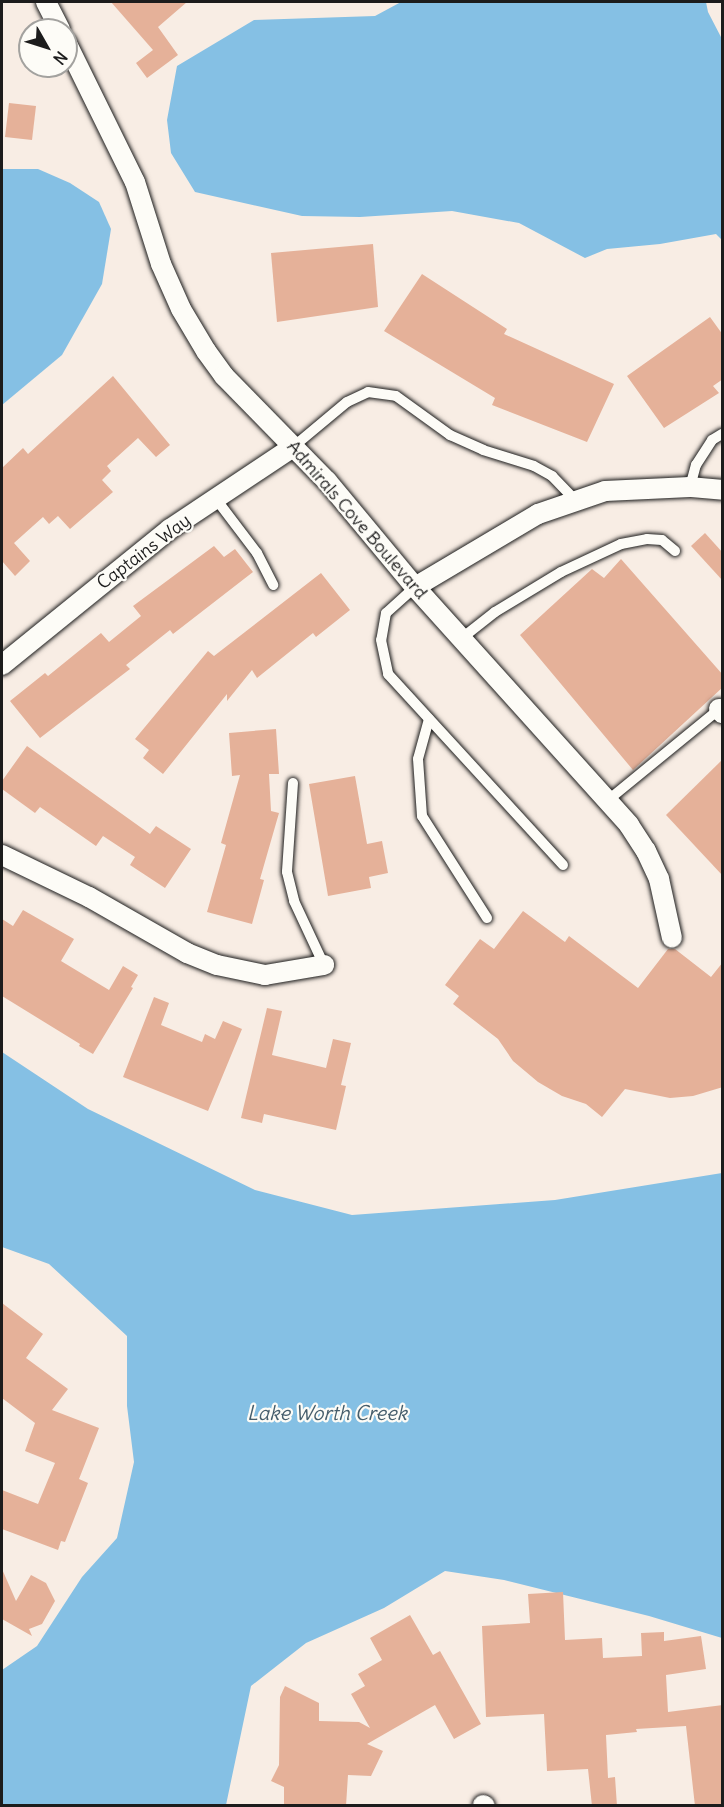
<!DOCTYPE html>
<html>
<head>
<meta charset="utf-8">
<style>
	body { margin:0 }
	#map { position:relative; width:724px; height:1807px; overflow:hidden; background:#f8ede4; font-family:Delius,sans-serif }
	div>[style] { position:absolute }
	[style*='--x'] { left:calc(var(--x)*1px); top:calc(var(--y)*1px); width:calc(var(--w)*1px); rotate:calc(var(--a)*1deg) }
	.water>* { inset:0; background:#85c0e4 }
	.building>* { inset:0; background:#e5b199 }
	.roads { filter:drop-shadow(0 0 2px #1c1c1c) drop-shadow(0 0 2px #1c1c1c) }
	.service>* { height:10px; margin:-5px; padding:0 5px; transform-origin:5px; border-radius:5px; background:#fdfcf7 }
	.minor>* { height:20px; margin:-10px; padding:0 10px; transform-origin:10px; border-radius:10px; background:#fdfcf7 }
	span { translate:-50% -50%; white-space:nowrap; text-align:center; line-height:1.15; -webkit-text-stroke:4.5px #fdfcf7; paint-order:stroke }
	.street-label { font-size:18px; color:#1c1c1c }
	.water-label { font-size:20px; color:#465e6c; font-style:italic }
	.frame { position:absolute; inset:0; border:3px solid #1c1c1c; pointer-events:none }
	.north { position:absolute; left:18px; top:18px; width:60px; height:60px; box-sizing:border-box; background:#fdfcf7; border:2px solid #a3a29f; border-radius:50%; rotate:129deg; font-size:16px; font-weight:700; line-height:24px; text-align:center; color:#1c1c1c }
	.north::after { content:''; display:block; margin:auto; width:21px; height:27px; background:#1c1c1c; clip-path:polygon(50% 0,100% 100%,50% 72%,0 100%) }
</style>
</head>
<body>
<div id="map">
	<div class="water">
		<i style="clip-path:polygon(401px 2px,706px 2px,708px 12px,722px 39px,722px 240px,716px 234px,660px 244px,607px 249px,585px 258px,519px 223px,452px 211px,360px 217px,302px 216px,195px 192px,171px 153px,167px 120px,177px 66px,254px 20px,375px 16px)"></i>
		<i style="clip-path:polygon(2px 169px,38px 169px,70px 183px,99px 202px,111px 229px,102px 284px,62px 355px,2px 405px)"></i>
		<i style="clip-path:polygon(2px 1052px,88px 1109px,255px 1190px,352px 1215px,555px 1200px,722px 1173px,722px 1638px,649px 1616px,504px 1580px,445px 1571px,384px 1608px,306px 1643px,251px 1686px,226px 1805px,2px 1805px,2px 1670px,37px 1646px,82px 1577px,117px 1538px,134px 1462px,127px 1406px,127px 1336px,49px 1264px,2px 1247px)"></i>
	</div>
	<div class="building">
		<i style="clip-path:polygon(111px 2px,187px 2px,158px 27px,178px 55px,147px 78px,136px 63px,153px 50px)"></i>
		<i style="clip-path:polygon(9px 103px,36px 106px,32px 140px,5px 137px)"></i>
		<i style="clip-path:polygon(373px 244px,378px 307px,277px 322px,271px 253px)"></i>
		<i style="clip-path:polygon(422px 274px,507px 329px,504px 334px,614px 384px,587px 442px,492px 405px,495px 398px,384px 331px)"></i>
		<i style="clip-path:polygon(710px 317px,723px 335px,723px 379px,713px 386px,719px 393px,664px 428px,627px 376px)"></i>
		<i style="clip-path:polygon(113px 376px,170px 445px,156px 457px,138px 438px,107px 466px,111px 471px,102px 480px,113px 492px,70px 529px,58px 516px,49px 524px,43px 517px,14px 543px,30px 561px,15px 576px,2px 561px,2px 468px,23px 448px,28px 454px)"></i>
		<i style="clip-path:polygon(705px 533px,723px 553px,723px 581px,691px 546px)"></i>
		<i style="clip-path:polygon(214px 546px,224px 557px,235px 549px,253px 572px,173px 634px,170px 630px,126px 665px,130px 669px,40px 738px,10px 701px,45px 673px,48px 676px,101px 633px,109px 642px,141px 616px,133px 606px)"></i>
		<i style="clip-path:polygon(621px 559px,723px 675px,723px 687px,633px 770px,520px 635px,592px 569px,604px 578px)"></i>
		<i style="clip-path:polygon(321px 573px,350px 610px,316px 637px,313px 633px,257px 678px,252px 670px,227px 701px,227px 694px,163px 774px,143px 758px,149px 750px,135px 739px,208px 651px,214px 656px)"></i>
		<i style="clip-path:polygon(276px 729px,279px 774px,269px 774px,271px 811px,279px 813px,260px 879px,264px 880px,252px 924px,207px 912px,226px 845px,221px 843px,240px 775px,232px 776px,229px 733px)"></i>
		<i style="clip-path:polygon(27px 746px,150px 834px,156px 826px,191px 849px,165px 888px,130px 865px,135px 857px,103px 836px,96px 846px,40px 807px,35px 813px,2px 789px,2px 781px)"></i>
		<i style="clip-path:polygon(723px 759px,723px 876px,666px 815px)"></i>
		<i style="clip-path:polygon(355px 776px,367px 844px,382px 841px,388px 873px,369px 877px,371px 888px,328px 896px,309px 784px)"></i>
		<i style="clip-path:polygon(23px 910px,74px 939px,61px 961px,109px 990px,123px 966px,138px 975px,131px 987px,133px 988px,93px 1054px,79px 1046px,80px 1044px,2px 996px,2px 919px,13px 926px)"></i>
		<i style="clip-path:polygon(523px 911px,565px 942px,569px 936px,638px 988px,668px 949px,675px 949px,711px 977px,723px 962px,723px 1087px,693px 1096px,670px 1098px,625px 1089px,602px 1117px,586px 1104px,562px 1096px,538px 1082px,513px 1061px,498px 1039px,453px 1004px,459px 996px,445px 985px,480px 939px,494px 949px)"></i>
		<i style="clip-path:polygon(154px 997px,169px 1003px,161px 1025px,202px 1042px,205px 1034px,215px 1039px,223px 1021px,242px 1029px,208px 1111px,123px 1077px)"></i>
		<i style="clip-path:polygon(267px 1008px,282px 1011px,272px 1055px,326px 1068px,333px 1039px,351px 1043px,341px 1085px,346px 1086px,336px 1130px,264px 1114px,262px 1123px,241px 1118px)"></i>
		<i style="clip-path:polygon(2px 1303px,43px 1334px,26px 1358px,68px 1389px,52px 1410px,99px 1428px,79px 1479px,88px 1483px,65px 1542px,61px 1541px,58px 1550px,2px 1529px,2px 1490px,38px 1504px,55px 1463px,25px 1451px,35px 1423px,2px 1398px)"></i>
		<i style="clip-path:polygon(2px 1569px,16px 1601px,31px 1575px,46px 1583px,55px 1601px,42px 1624px,29px 1629px,32px 1636px,2px 1619px)"></i>
		<i style="clip-path:polygon(563px 1592px,565px 1640px,602px 1638px,603px 1658px,642px 1656px,641px 1633px,664px 1632px,664px 1641px,701px 1636px,706px 1669px,666px 1675px,668px 1712px,723px 1705px,723px 1806px,695px 1806px,686px 1726px,636px 1729px,637px 1732px,606px 1735px,608px 1778px,615px 1777px,617px 1806px,592px 1806px,588px 1769px,547px 1771px,544px 1714px,486px 1717px,482px 1626px,530px 1623px,528px 1594px)"></i>
		<i style="clip-path:polygon(410px 1615px,433px 1655px,440px 1651px,481px 1724px,454px 1739px,435px 1705px,367px 1744px,383px 1751px,371px 1776px,348px 1775px,346px 1806px,284px 1806px,284px 1787px,271px 1781px,279px 1765px,280px 1697px,285px 1686px,319px 1703px,319px 1721px,359px 1722px,370px 1728px,351px 1694px,365px 1686px,358px 1674px,382px 1660px,370px 1638px)"></i>
	</div>
	<div class="roads">
		<div class="service">
			<i style="--x:293;--y:447;--w:70;--a:-39.8"></i>
			<i style="--x:347;--y:402;--w:23;--a:-25"></i>
			<i style="--x:368;--y:392;--w:28;--a:8"></i>
			<i style="--x:396;--y:396;--w:67;--a:35.8"></i>
			<i style="--x:450;--y:435;--w:36;--a:24"></i>
			<i style="--x:483;--y:450;--w:53;--a:17.4"></i>
			<i style="--x:534;--y:466;--w:21;--a:29"></i>
			<i style="--x:552;--y:476;--w:35;--a:46"></i>
			<i style="--x:690;--y:487;--w:23;--a:-75"></i>
			<i style="--x:696;--y:465;--w:30;--a:-57"></i>
			<i style="--x:712;--y:440;--w:12;--a:-31"></i>
			<i style="--x:216;--y:499;--w:68;--a:52.8"></i>
			<i style="--x:257;--y:553;--w:36;--a:63"></i>
			<i style="--x:415;--y:587;--w:39;--a:138"></i>
			<i style="--x:386;--y:613;--w:27;--a:100"></i>
			<i style="--x:381;--y:640;--w:35;--a:78"></i>
			<i style="--x:388;--y:674;--w:259;--a:47.5"></i>
			<i style="--x:462;--y:638;--w:42;--a:-38.2"></i>
			<i style="--x:495;--y:612;--w:77;--a:-31.2"></i>
			<i style="--x:561;--y:572;--w:66;--a:-25"></i>
			<i style="--x:621;--y:544;--w:26;--a:-11"></i>
			<i style="--x:647;--y:539;--w:15;--a:4"></i>
			<i style="--x:662;--y:540;--w:17;--a:40"></i>
			<i style="--x:429;--y:719;--w:41;--a:105.4"></i>
			<i style="--x:418;--y:759;--w:57;--a:86"></i>
			<i style="--x:422;--y:816;--w:121;--a:57.5"></i>
			<i style="--x:293;--y:783;--w:89;--a:93.9"></i>
			<i style="--x:287;--y:872;--w:30;--a:76"></i>
			<i style="--x:294;--y:901;--w:71;--a:64.9"></i>
			<i style="--x:607;--y:801;--w:149;--a:-39.3"></i>
		</div>
		<div class="minor">
			<i style="--x:46;--y:2;--w:31;--a:63"></i>
			<i style="--x:66;--y:42;--w:156;--a:63.8"></i>
			<i style="--x:135;--y:182;--w:86;--a:72.4"></i>
			<i style="--x:161;--y:264;--w:49;--a:66"></i>
			<i style="--x:181;--y:309;--w:49;--a:59.2"></i>
			<i style="--x:206;--y:351;--w:31;--a:54"></i>
			<i style="--x:224;--y:376;--w:147;--a:45.6"></i>
			<i style="--x:327;--y:481;--w:138;--a:50.3"></i>
			<i style="--x:415;--y:587;--w:320;--a:48"></i>
			<i style="--x:629;--y:825;--w:31;--a:57"></i>
			<i style="--x:646;--y:851;--w:31;--a:65"></i>
			<i style="--x:659;--y:879;--w:60;--a:77.6"></i>
			<i style="--x:415;--y:587;--w:143;--a:-30.7"></i>
			<i style="--x:538;--y:514;--w:71;--a:-18.9"></i>
			<i style="--x:605;--y:491;--w:85;--a:-2.7"></i>
			<i style="--x:690;--y:487;--w:32;--a:5"></i>
			<i style="--x:2;--y:665;--w:216;--a:-39"></i>
			<i style="--x:170;--y:529;--w:148;--a:-33.7"></i>
			<i style="--x:719;--y:709;--w:5;--a:53"></i>
			<i style="--x:2;--y:855;--w:97;--a:25.8"></i>
			<i style="--x:89;--y:897;--w:113;--a:29.7"></i>
			<i style="--x:187;--y:953;--w:32;--a:22"></i>
			<i style="--x:217;--y:965;--w:49;--a:11.8"></i>
			<i style="--x:265;--y:975;--w:60;--a:-9.6"></i>
			<i style="--x:483;--y:1805;--w:2;--a:27"></i>
		</div>
	</div>
	<div class="street-label">
		<span style="left:357px;top:520px;rotate:49deg">Admirals Cove Boulevard</span>
		<span style="left:144px;top:552px;rotate:-37deg">Captains Way</span>
	</div>
	<div class="water-label">
		<span style="left:327px;top:1412px">Lake Worth Creek</span>
	</div>
	<div class="frame"></div>
	<div class="north">N</div>
</div>
</body>
</html>
